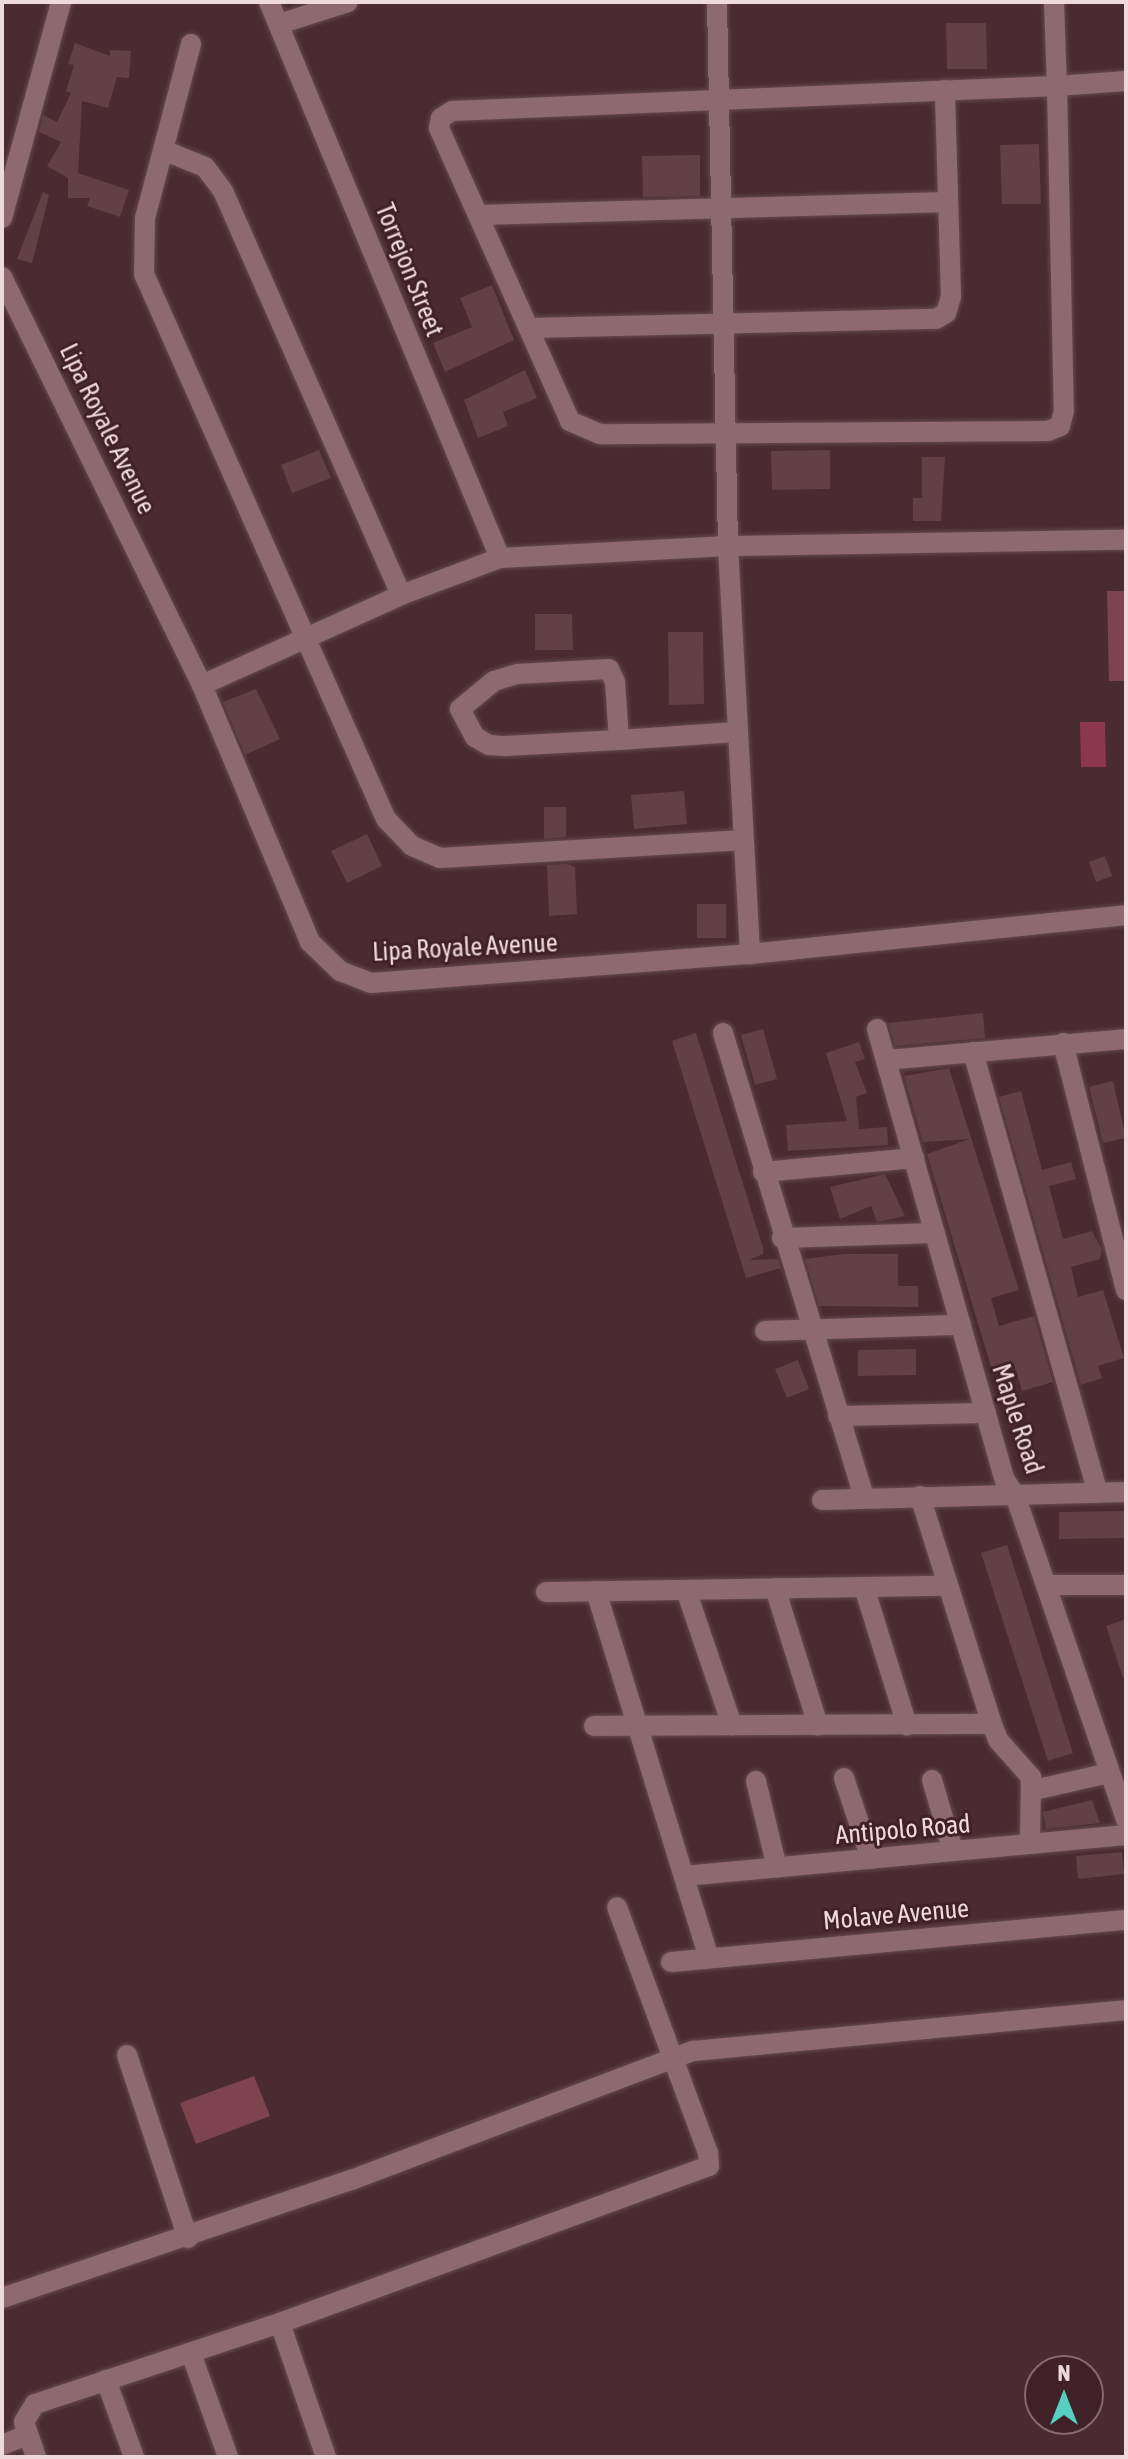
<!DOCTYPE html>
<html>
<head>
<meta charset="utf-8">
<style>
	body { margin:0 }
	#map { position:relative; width:1128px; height:2459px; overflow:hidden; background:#4a2b31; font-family:"Asap Condensed",sans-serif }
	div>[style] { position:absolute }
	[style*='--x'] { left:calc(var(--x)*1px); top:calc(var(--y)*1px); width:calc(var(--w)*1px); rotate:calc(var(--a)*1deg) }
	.green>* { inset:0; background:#7d4450 }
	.water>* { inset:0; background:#8c374e }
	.building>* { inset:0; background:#614046 }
	.roads { filter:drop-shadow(0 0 2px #644a50) drop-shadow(0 0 2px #644a50) }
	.street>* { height:20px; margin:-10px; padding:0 10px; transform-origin:10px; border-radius:10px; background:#8e6a70 }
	span { translate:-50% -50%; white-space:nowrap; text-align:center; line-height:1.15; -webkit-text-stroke:6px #3f2127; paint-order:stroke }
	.street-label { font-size:26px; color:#eed9dd }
	.frame { position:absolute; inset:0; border:4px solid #eed9dd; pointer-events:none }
	.north { position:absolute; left:1024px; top:2355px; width:80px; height:80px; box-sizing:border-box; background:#3f2127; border:2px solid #856b70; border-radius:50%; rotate:0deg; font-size:22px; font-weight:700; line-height:32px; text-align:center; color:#eed9dd }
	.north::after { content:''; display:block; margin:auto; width:28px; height:36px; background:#57cec2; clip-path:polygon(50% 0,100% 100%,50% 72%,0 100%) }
</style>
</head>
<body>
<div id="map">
	<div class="green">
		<i style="clip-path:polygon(1107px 591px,1126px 591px,1126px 681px,1109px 681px)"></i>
		<i style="clip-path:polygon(254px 2076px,270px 2116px,196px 2144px,180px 2103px)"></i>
	</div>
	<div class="water">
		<i style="clip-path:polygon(1080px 722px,1105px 722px,1106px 767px,1081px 767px)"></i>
	</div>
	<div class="building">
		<i style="clip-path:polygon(946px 23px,986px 23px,987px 69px,947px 69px)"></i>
		<i style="clip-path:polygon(75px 43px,110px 56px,110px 50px,131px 51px,129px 78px,117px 77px,108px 108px,82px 101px,78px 173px,129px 190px,120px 217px,87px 206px,90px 198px,68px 198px,68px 178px,47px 166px,61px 142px,39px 132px,43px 115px,57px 122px,71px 93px,66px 91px,74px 65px,68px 64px)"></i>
		<i style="clip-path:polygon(1039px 144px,1041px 204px,1002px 204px,1000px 145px)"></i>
		<i style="clip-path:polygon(700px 155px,700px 196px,643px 197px,642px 156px)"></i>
		<i style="clip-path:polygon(43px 192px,49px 195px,32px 263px,17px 259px)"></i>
		<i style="clip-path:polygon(492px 285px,514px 340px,445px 372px,433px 343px,472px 327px,460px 298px)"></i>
		<i style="clip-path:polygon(525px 370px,537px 398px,503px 412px,508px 426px,478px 438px,464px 400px)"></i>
		<i style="clip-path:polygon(319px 450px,331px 478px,292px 493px,281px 465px)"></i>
		<i style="clip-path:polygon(830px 450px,830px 489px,772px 490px,771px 451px)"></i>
		<i style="clip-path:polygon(922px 457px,945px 457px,941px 521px,913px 521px,913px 498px,922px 498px)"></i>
		<i style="clip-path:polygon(535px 614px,572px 614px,573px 650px,535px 650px)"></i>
		<i style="clip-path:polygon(668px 632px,703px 632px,704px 704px,669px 705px)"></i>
		<i style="clip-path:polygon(256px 689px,280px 739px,245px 755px,223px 702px)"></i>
		<i style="clip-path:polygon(684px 791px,687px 824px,634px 829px,631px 795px)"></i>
		<i style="clip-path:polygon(544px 807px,566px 807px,566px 837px,544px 839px)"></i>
		<i style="clip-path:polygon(367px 834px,382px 866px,347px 883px,331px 851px)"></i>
		<i style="clip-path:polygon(1105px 856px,1112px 876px,1096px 882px,1089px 862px)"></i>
		<i style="clip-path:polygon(567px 864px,575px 867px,577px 914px,549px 916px,547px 865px)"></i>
		<i style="clip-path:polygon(697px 904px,726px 904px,726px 938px,697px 938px)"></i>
		<i style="clip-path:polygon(983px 1013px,985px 1038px,895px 1046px,888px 1023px)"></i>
		<i style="clip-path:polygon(763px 1029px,777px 1079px,755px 1085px,741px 1035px)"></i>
		<i style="clip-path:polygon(696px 1033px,763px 1248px,763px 1254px,749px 1260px,778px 1259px,781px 1268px,746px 1278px,672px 1041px)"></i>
		<i style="clip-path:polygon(859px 1042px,865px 1059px,855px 1062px,867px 1093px,856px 1097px,859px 1129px,887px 1127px,888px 1145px,788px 1151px,786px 1125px,847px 1121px,826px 1053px)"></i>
		<i style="clip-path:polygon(949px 1068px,1019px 1290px,991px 1298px,999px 1326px,1034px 1316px,1053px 1382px,1022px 1391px,1014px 1364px,992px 1370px,927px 1154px,970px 1139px,923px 1142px,904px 1076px)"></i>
		<i style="clip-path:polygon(1113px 1081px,1126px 1138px,1103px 1143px,1089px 1087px)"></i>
		<i style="clip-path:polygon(1021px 1091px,1042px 1170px,1071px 1162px,1076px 1179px,1049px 1186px,1063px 1239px,1092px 1231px,1102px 1250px,1100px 1259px,1071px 1267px,1078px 1297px,1103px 1290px,1124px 1358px,1098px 1366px,1102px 1378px,1081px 1385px,999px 1097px)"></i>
		<i style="clip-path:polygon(885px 1174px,905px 1216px,877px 1222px,871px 1206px,840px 1219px,830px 1187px)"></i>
		<i style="clip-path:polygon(843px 1254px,898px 1254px,898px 1286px,918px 1286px,918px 1307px,819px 1306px,805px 1259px)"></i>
		<i style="clip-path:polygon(916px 1349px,916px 1375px,858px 1376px,858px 1350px)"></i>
		<i style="clip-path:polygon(798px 1360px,809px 1389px,787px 1398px,775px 1369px)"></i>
		<i style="clip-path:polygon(1126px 1511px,1126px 1538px,1059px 1539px,1059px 1512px)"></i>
		<i style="clip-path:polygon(1007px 1545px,1073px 1753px,1048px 1761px,981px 1553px)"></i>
		<i style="clip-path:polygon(1126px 1619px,1126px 1677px,1123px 1678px,1106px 1626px)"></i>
		<i style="clip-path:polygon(1092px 1800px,1100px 1823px,1046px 1829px,1043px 1812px)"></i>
		<i style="clip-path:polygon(1122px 1852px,1124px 1874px,1078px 1879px,1076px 1856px)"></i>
	</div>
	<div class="roads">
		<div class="street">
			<i style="--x:269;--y:2;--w:602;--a:67.44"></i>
			<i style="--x:717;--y:2;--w:544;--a:88.84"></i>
			<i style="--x:728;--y:546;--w:409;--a:86.9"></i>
			<i style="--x:1054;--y:2;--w:84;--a:88"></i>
			<i style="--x:1057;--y:86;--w:325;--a:88.8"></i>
			<i style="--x:1064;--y:411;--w:16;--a:105"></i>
			<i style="--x:1060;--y:426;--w:13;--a:157"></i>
			<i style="--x:1048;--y:431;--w:448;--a:179.6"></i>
			<i style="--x:600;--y:434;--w:33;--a:-157"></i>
			<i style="--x:570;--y:421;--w:321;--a:-114.1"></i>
			<i style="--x:439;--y:128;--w:10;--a:-79"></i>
			<i style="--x:441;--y:118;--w:13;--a:-32"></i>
			<i style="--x:452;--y:111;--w:606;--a:-2.37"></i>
			<i style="--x:1057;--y:86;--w:69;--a:-4.1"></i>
			<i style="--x:279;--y:24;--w:72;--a:-17.7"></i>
			<i style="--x:191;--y:44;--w:180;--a:104.8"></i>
			<i style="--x:145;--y:218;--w:56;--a:91"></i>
			<i style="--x:144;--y:274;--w:596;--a:66.06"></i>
			<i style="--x:386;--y:819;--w:37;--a:46"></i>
			<i style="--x:412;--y:846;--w:30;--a:23"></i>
			<i style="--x:440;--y:858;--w:304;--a:-3.4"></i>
			<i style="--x:163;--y:150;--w:45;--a:22"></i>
			<i style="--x:205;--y:167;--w:30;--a:53"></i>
			<i style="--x:223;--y:191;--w:441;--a:66.2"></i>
			<i style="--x:479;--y:215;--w:468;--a:-1.6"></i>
			<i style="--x:2;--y:218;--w:224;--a:-74.7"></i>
			<i style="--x:2;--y:277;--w:454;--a:63.9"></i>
			<i style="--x:202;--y:685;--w:279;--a:67.2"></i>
			<i style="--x:310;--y:942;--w:42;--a:44"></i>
			<i style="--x:340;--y:971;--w:33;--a:21"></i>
			<i style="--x:371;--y:983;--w:380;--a:-4.4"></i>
			<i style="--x:750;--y:954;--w:378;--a:-5.9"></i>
			<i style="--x:529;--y:328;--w:407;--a:-1.3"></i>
			<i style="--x:936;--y:319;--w:12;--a:-31"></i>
			<i style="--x:946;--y:313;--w:17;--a:-73"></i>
			<i style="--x:951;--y:297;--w:207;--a:-91.7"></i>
			<i style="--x:202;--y:685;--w:218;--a:-24.3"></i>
			<i style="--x:401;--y:595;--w:106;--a:-20.5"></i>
			<i style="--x:500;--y:558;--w:228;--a:-3"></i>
			<i style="--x:728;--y:546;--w:398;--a:-0.9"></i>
			<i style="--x:619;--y:740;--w:58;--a:-93.9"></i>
			<i style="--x:615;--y:682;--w:14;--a:-115"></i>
			<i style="--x:609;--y:669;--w:92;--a:176.9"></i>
			<i style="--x:517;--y:674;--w:24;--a:163"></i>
			<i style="--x:494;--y:681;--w:44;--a:140.5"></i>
			<i style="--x:460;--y:709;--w:32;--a:62"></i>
			<i style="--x:475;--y:737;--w:16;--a:30"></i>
			<i style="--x:489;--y:745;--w:16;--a:4"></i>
			<i style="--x:505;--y:746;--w:114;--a:-3"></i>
			<i style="--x:619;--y:740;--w:117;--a:-3.9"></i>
			<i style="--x:877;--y:1029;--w:469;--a:74.2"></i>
			<i style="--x:1005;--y:1480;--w:18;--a:56"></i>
			<i style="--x:1015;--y:1495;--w:343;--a:71.1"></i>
			<i style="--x:723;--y:1033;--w:486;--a:73.1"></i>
			<i style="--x:1063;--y:1043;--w:255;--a:75.7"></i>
			<i style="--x:973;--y:1052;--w:458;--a:74.2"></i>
			<i style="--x:886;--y:1060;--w:241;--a:-5"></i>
			<i style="--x:763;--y:1172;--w:152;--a:-5.3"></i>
			<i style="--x:782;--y:1238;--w:153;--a:-1.9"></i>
			<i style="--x:765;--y:1331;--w:196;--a:-1.8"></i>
			<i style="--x:838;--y:1416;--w:148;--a:-1.2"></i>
			<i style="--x:920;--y:1496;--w:239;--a:72.5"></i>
			<i style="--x:992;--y:1724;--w:17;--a:69"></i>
			<i style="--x:998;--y:1740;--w:50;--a:48.3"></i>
			<i style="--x:1031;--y:1777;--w:67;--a:90.9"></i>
			<i style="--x:822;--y:1500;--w:304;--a:-1.5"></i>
			<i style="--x:1046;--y:1585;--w:80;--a:0"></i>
			<i style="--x:864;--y:1587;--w:145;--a:72.7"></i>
			<i style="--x:775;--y:1588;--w:144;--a:72.6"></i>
			<i style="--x:686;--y:1590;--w:143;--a:71.2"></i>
			<i style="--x:596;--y:1591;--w:384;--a:72.9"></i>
			<i style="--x:546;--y:1592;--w:402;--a:-0.9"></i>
			<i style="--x:594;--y:1726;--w:398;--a:-0.3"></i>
			<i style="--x:844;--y:1778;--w:85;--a:71.6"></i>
			<i style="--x:932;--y:1780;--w:74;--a:73.5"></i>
			<i style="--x:756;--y:1781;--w:89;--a:76.4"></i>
			<i style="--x:1034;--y:1790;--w:77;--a:-12.8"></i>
			<i style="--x:684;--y:1876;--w:444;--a:-5.3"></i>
			<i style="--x:671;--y:1962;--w:457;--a:-5.3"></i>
			<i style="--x:127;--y:2055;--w:193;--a:71.6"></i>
			<i style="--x:2;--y:2298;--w:368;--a:-18.7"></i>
			<i style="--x:351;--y:2180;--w:366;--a:-20.7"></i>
			<i style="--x:693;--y:2051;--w:435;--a:-5.4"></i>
			<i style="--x:280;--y:2323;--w:142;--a:71.1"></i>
			<i style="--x:191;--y:2353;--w:110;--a:70.4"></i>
			<i style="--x:106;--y:2380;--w:82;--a:70"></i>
			<i style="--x:2;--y:2445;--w:27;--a:-22"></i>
			<i style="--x:36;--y:2457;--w:37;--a:-109"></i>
			<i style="--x:24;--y:2422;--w:21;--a:-59"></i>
			<i style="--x:35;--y:2404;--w:258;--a:-18.3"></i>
			<i style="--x:280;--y:2323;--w:457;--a:-20.1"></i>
			<i style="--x:709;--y:2166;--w:13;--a:-94"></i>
			<i style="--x:708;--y:2153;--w:262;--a:-110.3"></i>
		</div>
	</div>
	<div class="street-label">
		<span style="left:409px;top:270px;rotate:68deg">Torrejon Street</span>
		<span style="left:107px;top:429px;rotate:64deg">Lipa Royale Avenue</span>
		<span style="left:465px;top:948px;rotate:-3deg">Lipa Royale Avenue</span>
		<span style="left:1017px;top:1419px;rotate:72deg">Maple Road</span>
		<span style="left:903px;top:1830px;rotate:-5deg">Antipolo Road</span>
		<span style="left:896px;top:1915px;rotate:-5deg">Molave Avenue</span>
	</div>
	<div class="frame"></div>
	<div class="north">N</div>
</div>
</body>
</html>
